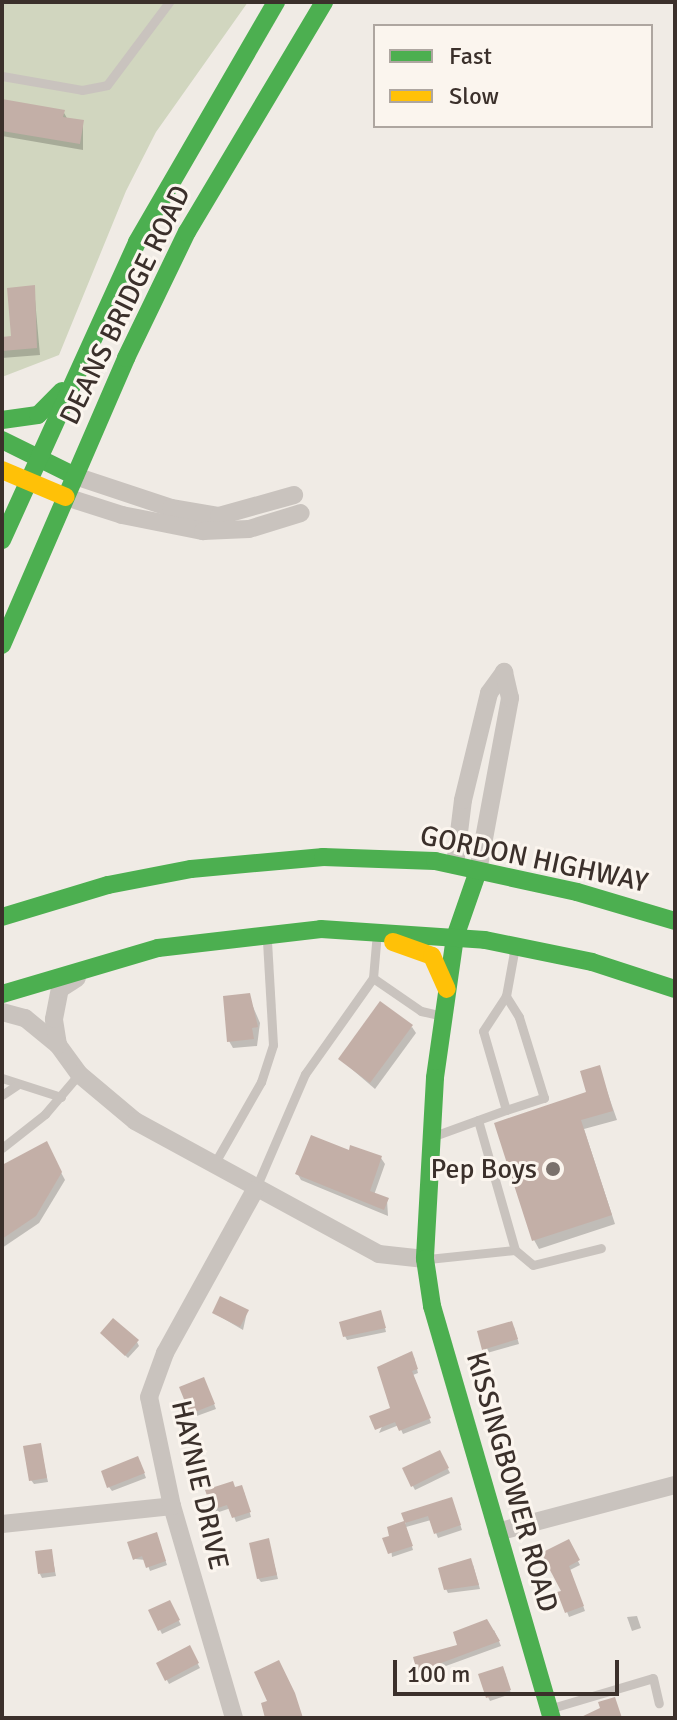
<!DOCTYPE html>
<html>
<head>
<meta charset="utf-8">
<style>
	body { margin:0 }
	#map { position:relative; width:677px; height:1720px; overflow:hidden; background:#f0ebe5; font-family:Signika,sans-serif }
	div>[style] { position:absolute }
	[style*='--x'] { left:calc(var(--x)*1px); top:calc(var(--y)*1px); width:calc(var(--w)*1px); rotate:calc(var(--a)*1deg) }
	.green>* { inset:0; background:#d1d6bf }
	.shadow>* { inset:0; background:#0003 }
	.building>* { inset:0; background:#c3afa7 }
	.lane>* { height:9px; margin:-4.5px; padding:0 4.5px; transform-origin:4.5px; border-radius:4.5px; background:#c9c3be }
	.street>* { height:18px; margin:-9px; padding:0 9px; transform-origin:9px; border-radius:9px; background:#c9c3be }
	.fast>* { height:18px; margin:-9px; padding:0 9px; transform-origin:9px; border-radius:9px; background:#4caf50 }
	.slow>* { height:18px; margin:-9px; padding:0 9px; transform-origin:9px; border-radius:9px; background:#ffc107 }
	.dots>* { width:22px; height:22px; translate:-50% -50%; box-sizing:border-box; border:4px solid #fbf5ee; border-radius:50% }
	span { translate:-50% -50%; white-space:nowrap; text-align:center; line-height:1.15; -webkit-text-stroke:6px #fbf5ee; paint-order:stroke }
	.street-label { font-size:28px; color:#3b302b }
	.poi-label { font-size:28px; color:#3b302b }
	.right { translate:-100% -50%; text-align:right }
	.frame { position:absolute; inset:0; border:4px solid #3b302b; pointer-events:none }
	.legend { position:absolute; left:373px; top:24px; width:280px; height:104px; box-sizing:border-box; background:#fbf5ee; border:2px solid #aea6a0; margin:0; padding:10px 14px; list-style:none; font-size:24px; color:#3b302b }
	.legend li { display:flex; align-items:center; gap:16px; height:40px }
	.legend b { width:40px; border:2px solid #aea6a0 }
	.scale { position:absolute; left:393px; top:1660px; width:226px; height:36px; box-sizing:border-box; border:4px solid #3b302b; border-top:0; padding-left:10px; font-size:24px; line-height:28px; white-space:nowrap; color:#3b302b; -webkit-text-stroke:6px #fbf5ee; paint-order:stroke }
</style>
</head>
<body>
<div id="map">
	<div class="green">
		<i style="clip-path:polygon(2px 2px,248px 2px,156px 132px,126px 191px,59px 355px,2px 377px)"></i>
	</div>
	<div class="shadow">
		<i style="clip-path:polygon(2px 101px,63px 111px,68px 120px,83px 122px,83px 150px,2px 136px)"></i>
		<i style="clip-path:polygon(34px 288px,40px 355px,2px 358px,2px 339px,14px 338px)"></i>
		<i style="clip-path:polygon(248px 995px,260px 1023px,257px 1046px,233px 1048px,229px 1041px)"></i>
		<i style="clip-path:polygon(412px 1027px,416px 1033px,375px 1089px,340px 1059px)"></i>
		<i style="clip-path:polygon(599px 1068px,617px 1120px,584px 1129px,615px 1224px,539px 1249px,534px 1240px)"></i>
		<i style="clip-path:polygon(46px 1144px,65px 1180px,39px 1223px,2px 1248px,2px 1167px)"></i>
		<i style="clip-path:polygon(350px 1153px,381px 1158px,385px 1164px,374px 1195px,387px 1200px,388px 1216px,301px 1180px,297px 1173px)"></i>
		<i style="clip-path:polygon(247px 1312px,243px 1330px,214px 1313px)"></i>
		<i style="clip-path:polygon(382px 1316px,386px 1332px,347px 1340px,345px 1336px)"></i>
		<i style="clip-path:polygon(514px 1327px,519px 1344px,487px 1353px,484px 1349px)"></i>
		<i style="clip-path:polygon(102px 1333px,137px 1342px,139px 1346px,128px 1358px)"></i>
		<i style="clip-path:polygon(414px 1357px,418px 1373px,413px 1375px,431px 1423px,403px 1434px,399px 1425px,379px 1433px)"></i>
		<i style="clip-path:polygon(206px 1384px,216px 1409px,194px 1417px,192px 1413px)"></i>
		<i style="clip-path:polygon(40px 1445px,48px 1482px,34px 1484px,31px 1480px)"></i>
		<i style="clip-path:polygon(439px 1452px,450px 1473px,415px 1490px,404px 1469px)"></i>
		<i style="clip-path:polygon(140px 1462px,146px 1478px,112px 1491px,109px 1487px)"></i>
		<i style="clip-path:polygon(235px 1489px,244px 1492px,251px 1517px,236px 1522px,231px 1508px,216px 1513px,213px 1509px)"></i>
		<i style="clip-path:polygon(453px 1503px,462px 1530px,438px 1538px,431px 1520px,406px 1527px,413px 1550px,392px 1557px,389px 1529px,406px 1523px,404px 1514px)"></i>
		<i style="clip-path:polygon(158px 1539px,167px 1565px,150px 1571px,146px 1560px,135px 1559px)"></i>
		<i style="clip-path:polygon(268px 1540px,278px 1579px,261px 1582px,258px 1578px)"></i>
		<i style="clip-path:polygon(568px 1542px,580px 1565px,570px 1570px,585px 1611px,569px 1617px,560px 1594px,564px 1592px)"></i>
		<i style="clip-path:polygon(51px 1551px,56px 1576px,42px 1578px,40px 1574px)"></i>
		<i style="clip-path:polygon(473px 1565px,480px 1589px,448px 1593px,446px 1589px)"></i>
		<i style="clip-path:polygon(169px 1602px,181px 1625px,162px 1634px,151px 1611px)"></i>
		<i style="clip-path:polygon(637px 1616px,641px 1628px,632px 1631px,627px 1617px)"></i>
		<i style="clip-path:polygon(494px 1630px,501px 1646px,421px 1675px,419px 1671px)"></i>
		<i style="clip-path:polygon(189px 1648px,200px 1668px,169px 1684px,158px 1663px)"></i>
		<i style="clip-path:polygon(505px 1673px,511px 1694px,490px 1701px,488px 1697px)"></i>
	</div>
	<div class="building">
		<i style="clip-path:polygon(2px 99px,65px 110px,63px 117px,84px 120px,80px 144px,2px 131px)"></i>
		<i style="clip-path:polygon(35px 285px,37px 348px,2px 351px,2px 337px,11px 336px,7px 288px)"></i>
		<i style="clip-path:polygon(250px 993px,258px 1027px,252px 1028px,254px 1039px,227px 1042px,223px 996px)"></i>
		<i style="clip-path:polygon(380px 1001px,413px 1025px,370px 1083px,338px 1059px)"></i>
		<i style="clip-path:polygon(600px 1065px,613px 1111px,581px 1120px,612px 1215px,532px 1241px,494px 1123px,586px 1092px,580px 1071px)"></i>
		<i style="clip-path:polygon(311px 1135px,349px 1150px,350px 1145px,382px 1156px,370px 1191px,389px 1198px,384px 1210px,295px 1174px)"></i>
		<i style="clip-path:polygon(47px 1141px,62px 1172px,36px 1216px,2px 1239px,2px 1165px)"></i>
		<i style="clip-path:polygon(220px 1296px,249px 1310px,240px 1327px,212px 1313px)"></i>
		<i style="clip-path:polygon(381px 1310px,386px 1328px,343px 1337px,339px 1322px)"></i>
		<i style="clip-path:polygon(113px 1318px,139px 1340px,125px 1356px,100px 1333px)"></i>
		<i style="clip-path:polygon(512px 1321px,518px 1339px,482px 1350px,477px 1331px)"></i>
		<i style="clip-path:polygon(412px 1351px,418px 1369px,412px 1371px,431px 1418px,399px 1431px,395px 1422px,375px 1430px,369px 1416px,390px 1408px,377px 1367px)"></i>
		<i style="clip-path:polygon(204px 1377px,215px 1404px,190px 1414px,179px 1387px)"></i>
		<i style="clip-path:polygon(41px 1443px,47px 1478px,29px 1481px,23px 1446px)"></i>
		<i style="clip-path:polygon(440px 1450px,449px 1468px,411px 1487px,402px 1468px)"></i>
		<i style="clip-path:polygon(138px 1456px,145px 1473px,107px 1488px,101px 1471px)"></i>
		<i style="clip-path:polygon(233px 1481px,235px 1487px,242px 1485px,251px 1512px,232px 1518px,227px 1505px,212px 1510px,205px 1490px)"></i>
		<i style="clip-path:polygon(452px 1497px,461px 1525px,434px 1534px,428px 1516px,405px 1523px,413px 1546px,388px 1554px,382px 1538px,389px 1536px,387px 1527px,404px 1521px,401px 1513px)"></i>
		<i style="clip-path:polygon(157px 1532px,166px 1561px,146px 1568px,142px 1556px,133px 1560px,127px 1542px)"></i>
		<i style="clip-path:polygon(269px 1538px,277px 1575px,257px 1579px,249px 1543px)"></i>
		<i style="clip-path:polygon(569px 1539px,580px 1560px,569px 1566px,584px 1606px,565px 1613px,557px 1592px,561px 1591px,541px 1553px)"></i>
		<i style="clip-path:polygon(52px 1549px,55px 1572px,38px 1574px,35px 1551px)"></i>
		<i style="clip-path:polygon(471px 1558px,479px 1585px,444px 1590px,438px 1568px)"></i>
		<i style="clip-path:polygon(170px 1600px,180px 1620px,158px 1631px,148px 1610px)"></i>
		<i style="clip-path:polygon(487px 1619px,500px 1641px,417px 1672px,413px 1657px,457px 1645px,453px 1632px)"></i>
		<i style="clip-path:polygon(190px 1645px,199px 1663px,165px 1681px,156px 1663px)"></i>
		<i style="clip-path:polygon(279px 1660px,295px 1693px,303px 1718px,265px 1718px,261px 1703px,267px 1701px,254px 1672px)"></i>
		<i style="clip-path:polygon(503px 1666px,511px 1690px,486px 1698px,478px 1674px)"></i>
		<i style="clip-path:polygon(615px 1697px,622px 1718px,579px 1718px,600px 1708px,598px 1702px)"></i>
	</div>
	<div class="lane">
		<i style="--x:2;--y:76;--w:81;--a:9.9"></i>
		<i style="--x:82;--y:90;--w:25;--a:-11"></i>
		<i style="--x:107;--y:85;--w:104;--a:-53.2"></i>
		<i style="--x:373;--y:978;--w:58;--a:34.5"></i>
		<i style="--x:421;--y:1011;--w:23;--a:13"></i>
		<i style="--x:2;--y:1078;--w:62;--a:17.9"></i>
		<i style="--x:2;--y:1095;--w:18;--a:-34"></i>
		<i style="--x:506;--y:1110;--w:40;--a:-18"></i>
		<i style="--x:544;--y:1098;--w:85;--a:-107.2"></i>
		<i style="--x:519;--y:1017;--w:25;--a:-122"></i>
		<i style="--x:434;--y:1136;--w:77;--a:-19.9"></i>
		<i style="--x:506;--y:1110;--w:82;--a:-106.2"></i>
		<i style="--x:483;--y:1031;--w:42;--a:-56.7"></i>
		<i style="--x:506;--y:996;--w:45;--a:-79.7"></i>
		<i style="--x:2;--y:1148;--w:55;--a:-38.3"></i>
		<i style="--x:45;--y:1114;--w:52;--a:-49.6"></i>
		<i style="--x:213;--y:1166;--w:97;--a:-60.3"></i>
		<i style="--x:261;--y:1082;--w:39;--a:-72"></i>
		<i style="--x:273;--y:1045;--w:105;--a:-93.3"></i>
		<i style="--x:255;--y:1190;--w:126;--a:-66.7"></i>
		<i style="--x:305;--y:1074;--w:118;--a:-54.7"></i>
		<i style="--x:373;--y:978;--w:36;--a:-85"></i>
		<i style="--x:515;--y:1250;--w:23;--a:40"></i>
		<i style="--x:533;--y:1265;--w:70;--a:-14"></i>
		<i style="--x:428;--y:1259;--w:87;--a:-5.9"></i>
		<i style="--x:515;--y:1250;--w:135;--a:-105.9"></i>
		<i style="--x:552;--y:1708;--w:105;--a:-16.5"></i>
		<i style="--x:653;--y:1678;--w:26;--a:77"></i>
	</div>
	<div class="street">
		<i style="--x:75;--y:476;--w:101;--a:18.4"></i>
		<i style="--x:171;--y:508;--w:49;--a:9.5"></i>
		<i style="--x:219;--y:516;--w:78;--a:-15.6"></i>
		<i style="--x:66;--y:497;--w:59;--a:17.8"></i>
		<i style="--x:122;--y:515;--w:83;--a:11.2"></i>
		<i style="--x:203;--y:531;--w:46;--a:-2.5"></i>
		<i style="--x:249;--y:529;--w:54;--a:-17.1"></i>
		<i style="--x:455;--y:865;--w:65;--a:-83"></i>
		<i style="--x:463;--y:800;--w:110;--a:-76.3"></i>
		<i style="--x:489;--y:693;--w:26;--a:-54"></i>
		<i style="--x:478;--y:871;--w:176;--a:-79.5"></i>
		<i style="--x:510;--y:698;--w:27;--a:-103"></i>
		<i style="--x:2;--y:1012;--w:24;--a:15"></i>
		<i style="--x:25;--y:1018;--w:43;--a:39.3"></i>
		<i style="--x:58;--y:1045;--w:36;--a:54"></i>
		<i style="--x:79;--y:1074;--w:73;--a:40"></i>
		<i style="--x:135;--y:1121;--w:278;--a:28.6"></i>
		<i style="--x:379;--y:1254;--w:46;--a:6.2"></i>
		<i style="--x:58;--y:1045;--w:26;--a:-99"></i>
		<i style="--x:54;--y:1019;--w:31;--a:-79"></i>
		<i style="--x:60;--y:989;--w:20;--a:-33"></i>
		<i style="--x:2;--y:1524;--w:171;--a:-6"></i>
		<i style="--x:497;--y:1532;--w:184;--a:-14.8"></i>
		<i style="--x:234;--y:1718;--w:221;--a:-106.3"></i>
		<i style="--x:172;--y:1506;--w:111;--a:-101.9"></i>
		<i style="--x:149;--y:1397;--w:47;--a:-70"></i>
		<i style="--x:165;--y:1353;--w:186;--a:-61.1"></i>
	</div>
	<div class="fast">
		<i style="--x:2;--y:420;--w:36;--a:-8"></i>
		<i style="--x:38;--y:415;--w:34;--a:-45"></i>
		<i style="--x:2;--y:440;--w:81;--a:26.3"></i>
		<i style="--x:2;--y:540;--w:327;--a:-65.6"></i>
		<i style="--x:137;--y:242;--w:277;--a:-59.9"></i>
		<i style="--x:2;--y:645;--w:313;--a:-66.6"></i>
		<i style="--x:126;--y:358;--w:140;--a:-64.2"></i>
		<i style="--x:187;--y:232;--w:268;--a:-59.2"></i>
		<i style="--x:478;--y:871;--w:70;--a:109.2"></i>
		<i style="--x:455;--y:937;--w:142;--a:98.1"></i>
		<i style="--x:435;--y:1078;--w:181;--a:93.2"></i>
		<i style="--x:425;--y:1259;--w:48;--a:81.5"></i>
		<i style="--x:432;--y:1306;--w:429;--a:73.8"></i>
		<i style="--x:2;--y:917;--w:111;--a:-16.8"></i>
		<i style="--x:108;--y:885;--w:85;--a:-10.9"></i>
		<i style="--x:191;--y:869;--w:133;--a:-5.2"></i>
		<i style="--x:323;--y:857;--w:112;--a:2"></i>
		<i style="--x:435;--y:861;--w:145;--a:12.3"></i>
		<i style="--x:577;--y:892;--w:102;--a:16.5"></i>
		<i style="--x:2;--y:994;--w:163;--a:-16.4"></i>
		<i style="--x:158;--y:948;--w:164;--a:-6.6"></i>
		<i style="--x:321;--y:929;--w:164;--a:3.8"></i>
		<i style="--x:485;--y:940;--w:109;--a:11.6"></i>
		<i style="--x:592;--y:962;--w:87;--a:18"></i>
	</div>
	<div class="slow">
		<i style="--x:2;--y:470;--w:69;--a:22.9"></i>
		<i style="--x:393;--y:942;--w:41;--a:19.7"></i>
		<i style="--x:432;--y:956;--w:36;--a:66"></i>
	</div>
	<div class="dots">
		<i style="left:553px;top:1169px;background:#7a716c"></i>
	</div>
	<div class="street-label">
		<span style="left:125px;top:305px;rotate:-64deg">DEANS BRIDGE ROAD</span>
		<span style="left:534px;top:859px;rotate:12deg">GORDON HIGHWAY</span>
		<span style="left:512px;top:1482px;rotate:74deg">KISSINGBOWER ROAD</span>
		<span style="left:200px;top:1485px;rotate:77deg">HAYNIE DRIVE</span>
	</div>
	<div class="poi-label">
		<span class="right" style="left:537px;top:1169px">Pep Boys</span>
	</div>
	<div class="frame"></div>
	<ul class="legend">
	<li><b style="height:10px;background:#4caf50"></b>Fast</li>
	<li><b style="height:10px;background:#ffc107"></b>Slow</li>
	</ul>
	<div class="scale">100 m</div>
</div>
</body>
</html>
